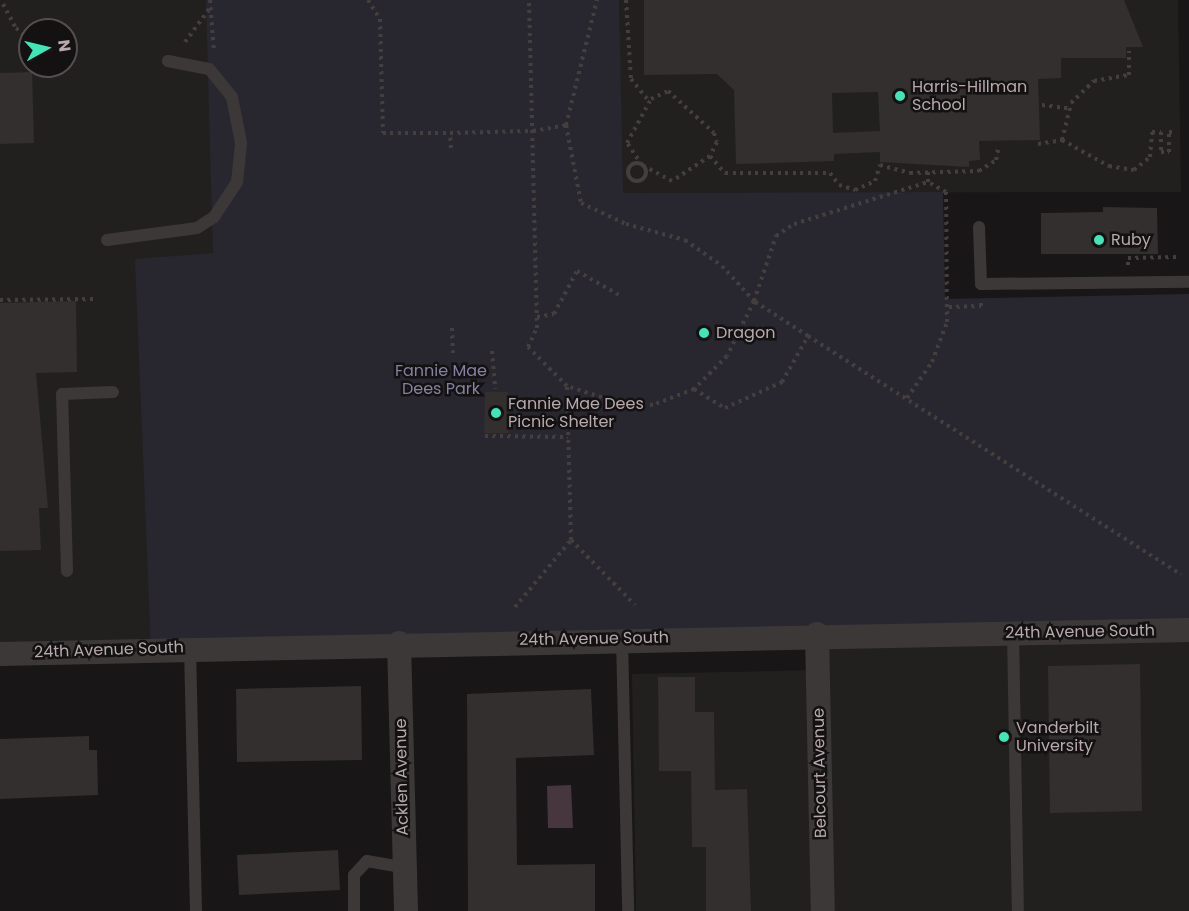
<!DOCTYPE html>
<html>
<head>
<meta charset="utf-8">
<style>
	body { margin:0 }
	#map { position:relative; width:1189px; height:911px; overflow:hidden; background:#181616; font-family:Poppins,sans-serif }
	div>[style] { position:absolute }
	[style*='--x'] { left:calc(var(--x)*1px); top:calc(var(--y)*1px); width:calc(var(--w)*1px); rotate:calc(var(--a)*1deg) }
	.built>* { inset:0; background:#22201f }
	.green>* { inset:0; background:#282730 }
	.water>* { inset:0; background:#47363e }
	.building>* { inset:0; background:#322f2e }
	.path>* { height:4px; margin-top:-2px; transform-origin:0; background:repeating-linear-gradient(90deg,#443e3f 0 3px,transparent 0 7.5px) }
	.path>.ring { margin:-2px; padding:0; box-sizing:content-box; background:none; border:4px solid #443e3f; border-radius:50% }
	.service>* { height:12px; margin:-6px; padding:0 6px; transform-origin:6px; border-radius:6px; background:#3d3838 }
	.minor>* { height:24px; margin:-12px; padding:0 12px; transform-origin:12px; border-radius:12px; background:#3d3838 }
	.dots>* { width:16px; height:16px; translate:-50% -50%; box-sizing:border-box; border:3px solid #131111; border-radius:50% }
	span { translate:-50% -50%; white-space:nowrap; text-align:center; line-height:1.15; -webkit-text-stroke:5px #131111; paint-order:stroke }
	.poi-label { font-size:16px; color:#b7a9ad }
	.left { translate:0 -50%; text-align:left }
	.park-label { font-size:16px; color:#8581a1 }
	.street-label { font-size:16px; color:#b7a9ad }
	.north { position:absolute; left:18px; top:18px; width:60px; height:60px; box-sizing:border-box; background:#131111; border:2px solid #554e4f; border-radius:50%; rotate:82deg; font-size:16px; font-weight:700; line-height:24px; text-align:center; color:#b7a9ad }
	.north::after { content:''; display:block; margin:auto; width:21px; height:27px; background:#3fe7b6; clip-path:polygon(50% 0,100% 100%,50% 72%,0 100%) }
</style>
</head>
<body>
<div id="map">
	<div class="built">
		<i style="clip-path:polygon(evenodd,0 0,321px 0,345px 644px,0 655px,0 0,30px 30px,66px 30px,66px 66px,30px 66px,30px 30px)"></i>
		<i style="clip-path:polygon(619px 0,1178px 0,1181px 192px,622px 193px)"></i>
		<i style="clip-path:polygon(1189px 630px,1189px 911px,636px 911px,632px 674px,817px 670px,817px 634px)"></i>
	</div>
	<div class="green">
		<i style="clip-path:polygon(206px 0,619px 0,623px 193px,943px 192px,945px 299px,1189px 294px,1189px 630px,151px 648px,135px 259px,213px 253px)"></i>
	</div>
	<div class="water">
		<i style="clip-path:polygon(571px 785px,573px 828px,548px 828px,547px 786px)"></i>
	</div>
	<div class="building">
		<i style="clip-path:polygon(evenodd,644px 0,1124px 0,1143px 47px,1126px 47px,1126px 58px,1061px 58px,1061px 78px,1038px 79px,1040px 140px,979px 141px,980px 160px,969px 161px,969px 167px,880px 162px,880px 152px,834px 154px,834px 161px,736px 164px,734px 90px,717px 74px,644px 75px,644px 0,878px 92px,880px 131px,833px 133px,832px 93px,878px 92px)"></i>
		<i style="clip-path:polygon(32px 72px,34px 143px,0 144px,0 73px)"></i>
		<i style="clip-path:polygon(1103px 207px,1157px 208px,1158px 254px,1041px 254px,1041px 213px,1103px 212px)"></i>
		<i style="clip-path:polygon(76px 301px,77px 372px,36px 373px,48px 508px,39px 508px,41px 550px,0 551px,0 303px)"></i>
		<i style="clip-path:polygon(485px 392px,508px 392px,508px 433px,484px 433px)"></i>
		<i style="clip-path:polygon(1140px 664px,1142px 811px,1050px 813px,1048px 666px)"></i>
		<i style="clip-path:polygon(658px 677px,695px 677px,695px 712px,714px 712px,715px 790px,747px 789px,751px 911px,706px 911px,706px 847px,692px 847px,691px 771px,659px 771px)"></i>
		<i style="clip-path:polygon(361px 686px,362px 760px,237px 762px,236px 689px)"></i>
		<i style="clip-path:polygon(591px 689px,594px 755px,516px 758px,517px 865px,595px 864px,595px 911px,468px 911px,467px 694px)"></i>
		<i style="clip-path:polygon(89px 736px,89px 750px,97px 750px,98px 795px,0 799px,0 739px)"></i>
		<i style="clip-path:polygon(338px 850px,340px 890px,239px 895px,237px 855px)"></i>
	</div>
	<div class="path">
		<i style="--x:210;--y:0;--w:52;--a:85.6"></i>
		<i style="--x:368;--y:0;--w:22;--a:58"></i>
		<i style="--x:380;--y:19;--w:114;--a:88.5"></i>
		<i style="--x:383;--y:133;--w:67;--a:0"></i>
		<i style="--x:626;--y:0;--w:79;--a:86.4"></i>
		<i style="--x:631;--y:79;--w:28;--a:51"></i>
		<i style="--x:3;--y:4;--w:27;--a:62"></i>
		<i style="--x:16;--y:28;--w:18;--a:38"></i>
		<i style="--x:185;--y:42;--w:42;--a:-53.7"></i>
		<i style="--x:668;--y:91;--w:62;--a:42.4"></i>
		<i style="--x:714;--y:133;--w:9;--a:72"></i>
		<i style="--x:717;--y:142;--w:16;--a:117"></i>
		<i style="--x:710;--y:156;--w:45;--a:146.7"></i>
		<i style="--x:672;--y:181;--w:34;--a:-152"></i>
		<i style="--x:642;--y:165;--w:27;--a:-124"></i>
		<i style="--x:627;--y:143;--w:50;--a:-61.4"></i>
		<i style="--x:651;--y:99;--w:19;--a:-25"></i>
		<i style="--x:1042;--y:105;--w:26;--a:7"></i>
		<i style="--x:566;--y:125;--w:129;--a:-76.1"></i>
		<i style="--x:1062;--y:140;--w:38;--a:-76"></i>
		<i style="--x:1071;--y:103;--w:32;--a:-44"></i>
		<i style="--x:1094;--y:81;--w:36;--a:-10"></i>
		<i style="--x:1129;--y:75;--w:24;--a:-90"></i>
		<i style="--x:1038;--y:144;--w:24;--a:-9"></i>
		<i style="--x:1062;--y:140;--w:54;--a:29"></i>
		<i style="--x:1109;--y:166;--w:25;--a:9"></i>
		<i style="--x:1134;--y:170;--w:21;--a:-39"></i>
		<i style="--x:1150;--y:157;--w:25;--a:-85"></i>
		<i style="--x:1152;--y:132;--w:9;--a:0"></i>
		<i style="--x:1161;--y:132;--w:20;--a:90"></i>
		<i style="--x:1161;--y:152;--w:8;--a:0"></i>
		<i style="--x:1169;--y:152;--w:20;--a:-90"></i>
		<i style="--x:1169;--y:132;--w:6;--a:0"></i>
		<i style="--x:451;--y:148;--w:15;--a:-94"></i>
		<i style="--x:450;--y:133;--w:83;--a:-1.4"></i>
		<i style="--x:533;--y:131;--w:34;--a:-10"></i>
		<i style="--x:566;--y:125;--w:79;--a:79.1"></i>
		<i style="--x:581;--y:203;--w:50;--a:25"></i>
		<i style="--x:626;--y:224;--w:61;--a:15.2"></i>
		<i style="--x:685;--y:240;--w:45;--a:35.1"></i>
		<i style="--x:722;--y:266;--w:47;--a:47.6"></i>
		<i style="--x:754;--y:301;--w:61;--a:116.1"></i>
		<i style="--x:727;--y:356;--w:47;--a:135"></i>
		<i style="--x:694;--y:389;--w:44;--a:158.7"></i>
		<i style="--x:653;--y:405;--w:37;--a:-175"></i>
		<i style="--x:616;--y:402;--w:52;--a:-161.9"></i>
		<i style="--x:710;--y:156;--w:23;--a:49"></i>
		<i style="--x:725;--y:173;--w:105;--a:0"></i>
		<i style="--x:830;--y:173;--w:15;--a:53"></i>
		<i style="--x:839;--y:185;--w:17;--a:17"></i>
		<i style="--x:855;--y:190;--w:22;--a:-24"></i>
		<i style="--x:875;--y:181;--w:17;--a:-73"></i>
		<i style="--x:880;--y:165;--w:31;--a:15"></i>
		<i style="--x:910;--y:173;--w:69;--a:-1.7"></i>
		<i style="--x:979;--y:171;--w:20;--a:-33"></i>
		<i style="--x:996;--y:160;--w:15;--a:-79"></i>
		<i class="ring" style="left:628px;top:163px;width:14px;height:14px"></i>
		<i style="--x:1128;--y:265;--w:7;--a:-90"></i>
		<i style="--x:1128;--y:258;--w:49;--a:-1.2"></i>
		<i style="--x:0;--y:300;--w:97;--a:-0.6"></i>
		<i style="--x:949;--y:307;--w:32;--a:-2"></i>
		<i style="--x:981;--y:306;--w:6;--a:-90"></i>
		<i style="--x:537;--y:317;--w:17;--a:-10"></i>
		<i style="--x:554;--y:314;--w:49;--a:-61.9"></i>
		<i style="--x:577;--y:271;--w:48;--a:29.7"></i>
		<i style="--x:452;--y:328;--w:25;--a:88"></i>
		<i style="--x:808;--y:336;--w:64;--a:-147.1"></i>
		<i style="--x:754;--y:301;--w:69;--a:-71.3"></i>
		<i style="--x:776;--y:236;--w:22;--a:-34"></i>
		<i style="--x:794;--y:224;--w:140;--a:-17.4"></i>
		<i style="--x:928;--y:182;--w:10;--a:-90"></i>
		<i style="--x:492;--y:351;--w:38;--a:85"></i>
		<i style="--x:694;--y:389;--w:36;--a:32"></i>
		<i style="--x:725;--y:408;--w:63;--a:-24.5"></i>
		<i style="--x:782;--y:382;--w:53;--a:-60.5"></i>
		<i style="--x:808;--y:336;--w:443;--a:32.6"></i>
		<i style="--x:907;--y:398;--w:44;--a:-55.2"></i>
		<i style="--x:932;--y:362;--w:43;--a:-69.4"></i>
		<i style="--x:947;--y:322;--w:130;--a:-90.4"></i>
		<i style="--x:946;--y:192;--w:21;--a:-151"></i>
		<i style="--x:485;--y:436;--w:83;--a:0.7"></i>
		<i style="--x:571;--y:540;--w:91;--a:45.4"></i>
		<i style="--x:515;--y:607;--w:87;--a:-50.1"></i>
		<i style="--x:571;--y:540;--w:154;--a:-91.5"></i>
		<i style="--x:567;--y:386;--w:55;--a:-135"></i>
		<i style="--x:528;--y:347;--w:21;--a:-65"></i>
		<i style="--x:537;--y:328;--w:328;--a:-91.4"></i>
	</div>
	<div class="service">
		<i style="--x:979;--y:227;--w:57;--a:88"></i>
		<i style="--x:981;--y:284;--w:208;--a:-0.6"></i>
		<i style="--x:107;--y:240;--w:91;--a:-7.6"></i>
		<i style="--x:197;--y:228;--w:20;--a:-33"></i>
		<i style="--x:214;--y:217;--w:42;--a:-56.7"></i>
		<i style="--x:237;--y:182;--w:39;--a:-84"></i>
		<i style="--x:241;--y:143;--w:47;--a:-101.1"></i>
		<i style="--x:232;--y:97;--w:36;--a:-129"></i>
		<i style="--x:209;--y:69;--w:42;--a:-169"></i>
		<i style="--x:67;--y:571;--w:177;--a:-91.6"></i>
		<i style="--x:62;--y:394;--w:51;--a:-2.2"></i>
		<i style="--x:1013;--y:632;--w:279;--a:89"></i>
		<i style="--x:622;--y:638;--w:273;--a:88.7"></i>
		<i style="--x:190;--y:647;--w:264;--a:88.7"></i>
		<i style="--x:354;--y:911;--w:36;--a:-90"></i>
		<i style="--x:354;--y:875;--w:19;--a:-47"></i>
		<i style="--x:367;--y:861;--w:39;--a:10"></i>
	</div>
	<div class="minor">
		<i style="--x:817;--y:634;--w:277;--a:88.8"></i>
		<i style="--x:399;--y:643;--w:268;--a:88.5"></i>
		<i style="--x:0;--y:654;--w:1189;--a:-1.16"></i>
	</div>
	<div class="dots">
		<i style="left:900px;top:96px;background:#3fe7b6"></i>
		<i style="left:1099px;top:240px;background:#3fe7b6"></i>
		<i style="left:704px;top:333px;background:#3fe7b6"></i>
		<i style="left:496px;top:413px;background:#3fe7b6"></i>
		<i style="left:1004px;top:737px;background:#3fe7b6"></i>
	</div>
	<div class="poi-label">
		<span class="left" style="left:912px;top:96px">Harris-Hillman<br>School</span>
		<span class="left" style="left:1111px;top:240px">Ruby</span>
		<span class="left" style="left:716px;top:333px">Dragon</span>
		<span class="left" style="left:508px;top:413px">Fannie Mae Dees<br>Picnic Shelter</span>
		<span class="left" style="left:1016px;top:737px">Vanderbilt<br>University</span>
	</div>
	<div class="park-label">
		<span style="left:441px;top:380px">Fannie Mae<br>Dees Park</span>
	</div>
	<div class="street-label">
		<span style="left:1080px;top:632px;rotate:-1deg">24th Avenue South</span>
		<span style="left:594px;top:639px;rotate:-1deg">24th Avenue South</span>
		<span style="left:109px;top:650px;rotate:-2deg">24th Avenue South</span>
		<span style="left:820px;top:773px;rotate:-91deg">Belcourt Avenue</span>
		<span style="left:402px;top:777px;rotate:-91deg">Acklen Avenue</span>
	</div>
	<div class="north">N</div>
</div>
</body>
</html>
